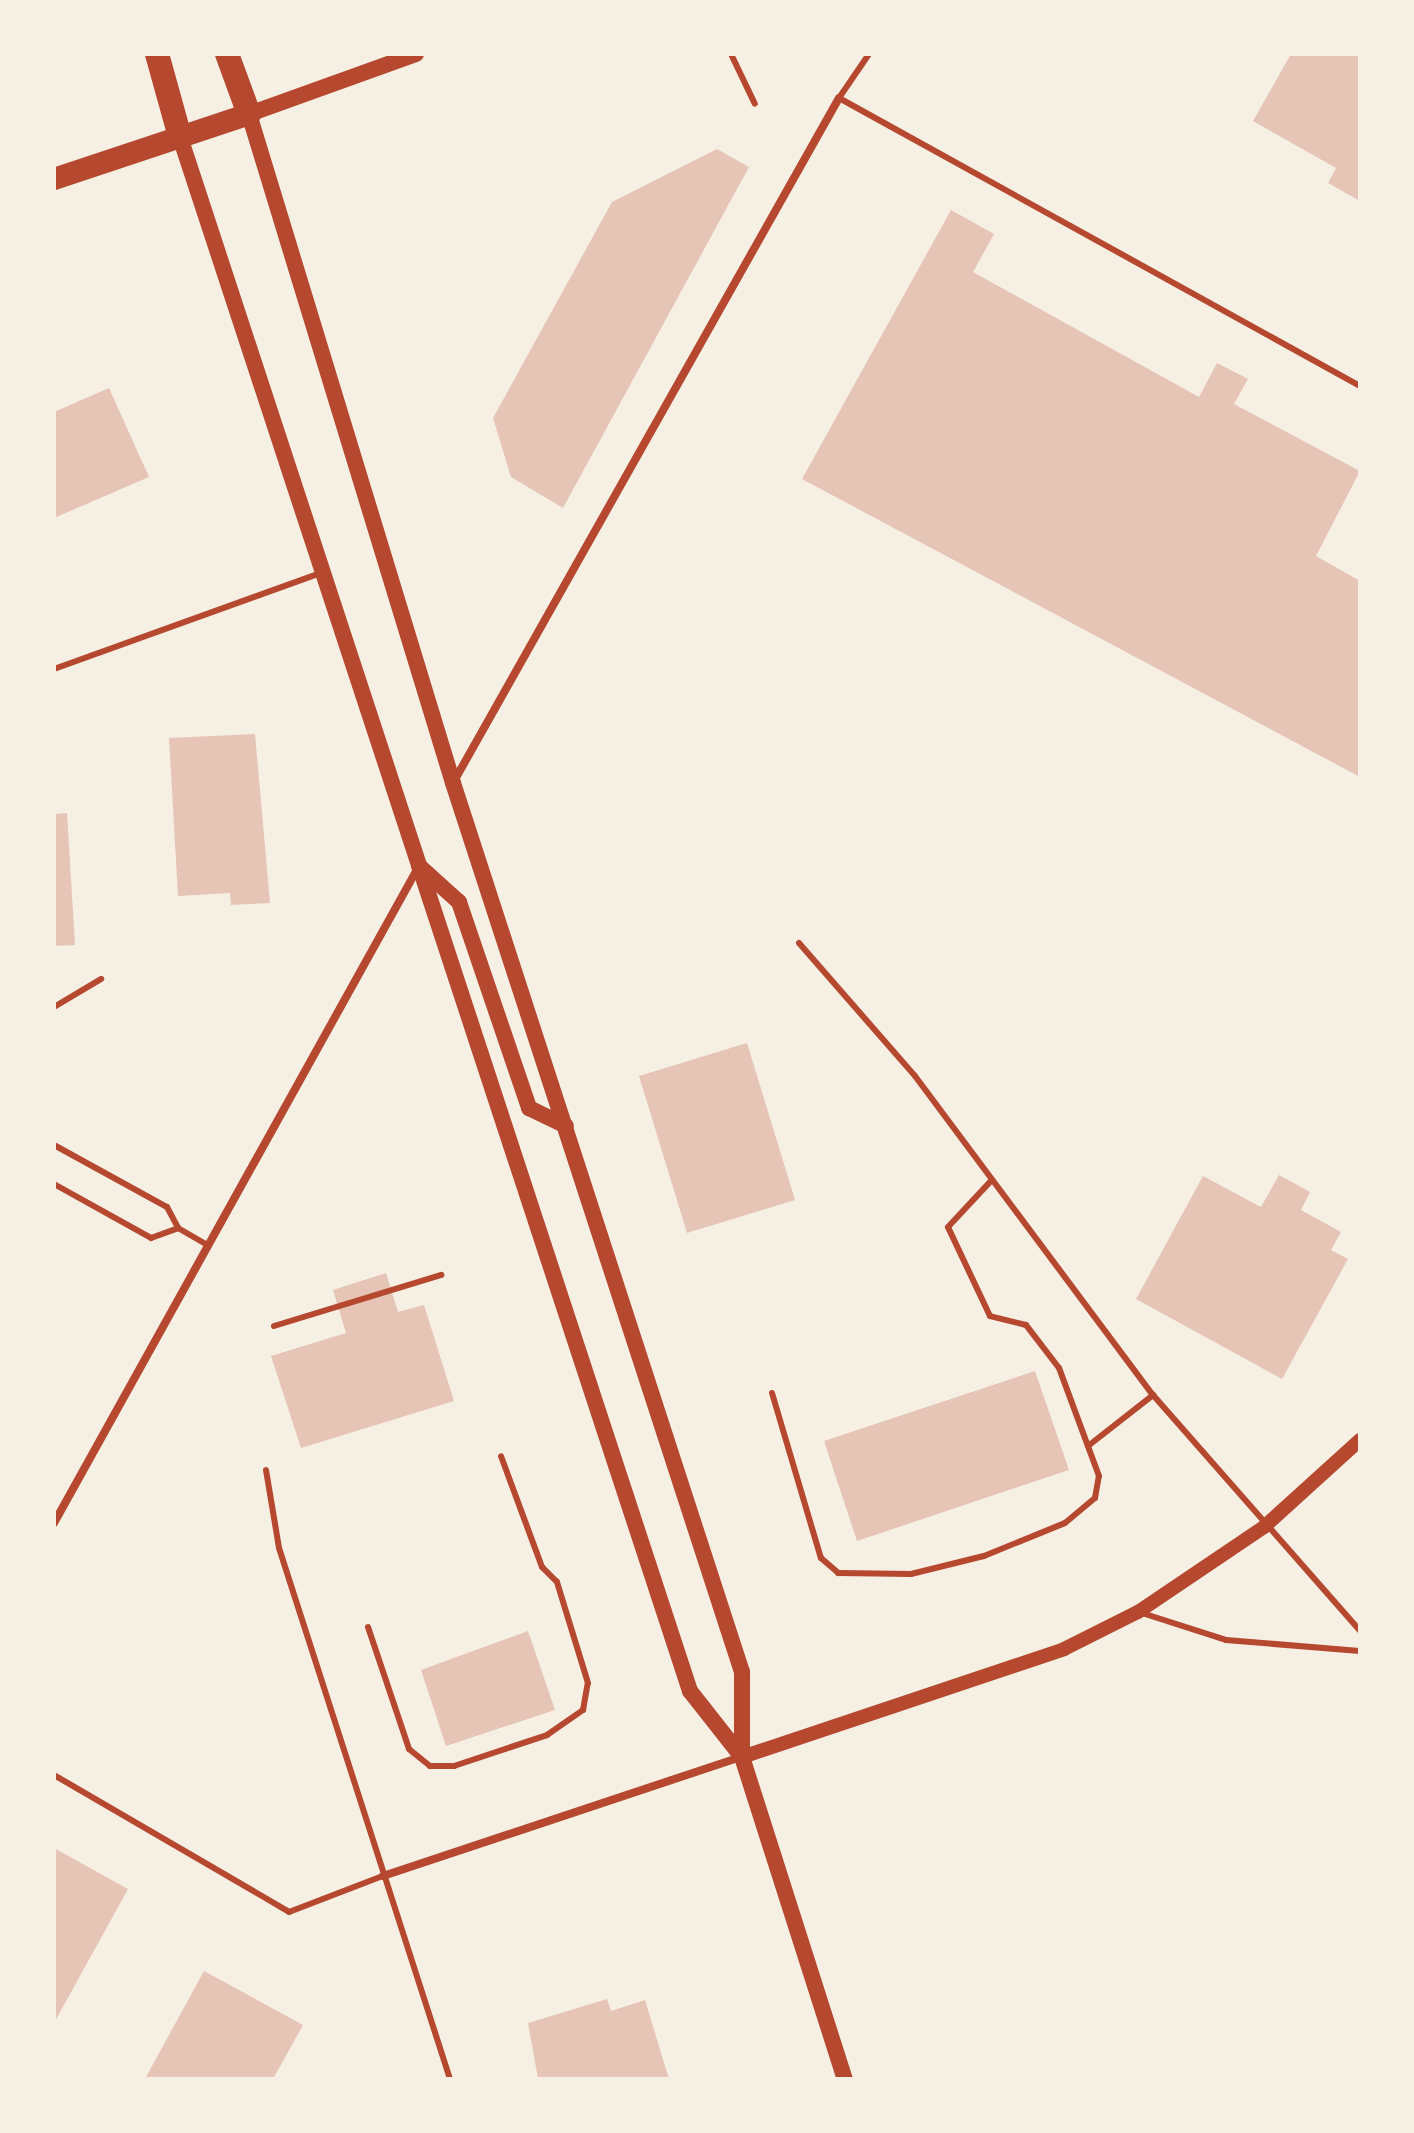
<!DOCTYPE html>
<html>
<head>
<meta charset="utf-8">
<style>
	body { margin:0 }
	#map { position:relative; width:1414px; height:2133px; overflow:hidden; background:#f6efe4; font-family:"Fira Sans",sans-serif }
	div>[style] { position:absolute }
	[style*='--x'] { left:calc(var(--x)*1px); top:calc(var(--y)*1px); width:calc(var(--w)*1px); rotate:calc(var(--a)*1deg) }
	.building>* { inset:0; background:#e6c5b7 }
	.service>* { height:6px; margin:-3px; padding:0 3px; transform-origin:3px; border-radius:3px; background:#b5482f }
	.minor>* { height:8px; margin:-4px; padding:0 4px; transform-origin:4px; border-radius:4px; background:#b5482f }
	.tertiary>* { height:14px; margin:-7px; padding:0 7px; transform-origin:7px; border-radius:7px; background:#b5482f }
	.secondary>* { height:16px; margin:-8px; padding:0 8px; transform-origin:8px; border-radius:8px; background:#b5482f }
	.trunk>* { height:22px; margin:-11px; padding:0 11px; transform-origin:11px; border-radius:11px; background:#b5482f }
	.motorway>* { height:24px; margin:-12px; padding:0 12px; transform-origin:12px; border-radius:12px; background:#b5482f }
	span { translate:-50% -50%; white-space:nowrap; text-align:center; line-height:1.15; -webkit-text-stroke:6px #f6efe4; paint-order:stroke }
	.frame { position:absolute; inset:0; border:56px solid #f6efe4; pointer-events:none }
</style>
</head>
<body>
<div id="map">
	<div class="building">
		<i style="clip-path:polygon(1291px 54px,1360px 54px,1360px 201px,1328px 183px,1336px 168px,1253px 121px)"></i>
		<i style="clip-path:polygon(717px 149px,749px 167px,563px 508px,511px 477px,493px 418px,612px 202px)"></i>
		<i style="clip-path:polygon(951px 210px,994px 234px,973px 272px,1199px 397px,1217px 363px,1248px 379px,1234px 404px,1360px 471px,1316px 556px,1360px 581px,1360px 777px,802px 479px)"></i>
		<i style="clip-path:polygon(109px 388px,149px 477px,54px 518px,54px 412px)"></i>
		<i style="clip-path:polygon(255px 734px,270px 903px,231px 905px,230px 893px,178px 896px,169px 738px)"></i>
		<i style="clip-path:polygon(67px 813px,75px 945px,54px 946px,54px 814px)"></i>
		<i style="clip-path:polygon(747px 1043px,795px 1200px,687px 1233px,639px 1076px)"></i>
		<i style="clip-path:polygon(1279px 1175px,1310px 1192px,1301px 1210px,1341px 1232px,1331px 1250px,1348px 1259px,1282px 1379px,1136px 1299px,1203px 1176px,1261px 1207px)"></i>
		<i style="clip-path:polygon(386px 1273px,398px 1312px,424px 1305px,454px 1401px,301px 1448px,271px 1356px,346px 1333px,333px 1290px)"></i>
		<i style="clip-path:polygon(1035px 1371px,1069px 1470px,857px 1541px,824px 1441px)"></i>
		<i style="clip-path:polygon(528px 1631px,555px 1710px,446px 1746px,421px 1670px)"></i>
		<i style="clip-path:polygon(54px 1848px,128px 1889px,54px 2023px)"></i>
		<i style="clip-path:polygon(204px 1971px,303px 2025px,273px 2079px,146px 2077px)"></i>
		<i style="clip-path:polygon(607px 1999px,611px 2011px,645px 2000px,669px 2079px,538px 2079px,528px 2023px)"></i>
	</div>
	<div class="service">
		<i style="--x:731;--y:54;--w:55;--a:64.4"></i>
		<i style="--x:869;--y:54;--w:53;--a:124.3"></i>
		<i style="--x:839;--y:98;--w:595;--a:28.93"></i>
		<i style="--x:54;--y:669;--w:283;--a:-19.8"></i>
		<i style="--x:799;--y:943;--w:176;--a:48.9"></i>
		<i style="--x:915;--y:1076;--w:398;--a:53.3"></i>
		<i style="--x:1153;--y:1395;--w:314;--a:48.7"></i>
		<i style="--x:54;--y:1007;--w:55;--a:-30.8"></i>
		<i style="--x:54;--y:1145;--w:129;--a:28.8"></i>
		<i style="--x:167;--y:1207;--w:24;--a:62"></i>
		<i style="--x:178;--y:1228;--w:34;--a:30"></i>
		<i style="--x:54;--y:1184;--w:111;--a:29.1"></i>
		<i style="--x:151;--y:1238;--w:29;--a:-20"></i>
		<i style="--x:274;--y:1326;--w:175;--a:-17"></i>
		<i style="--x:772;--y:1393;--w:172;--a:73.5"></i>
		<i style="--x:821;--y:1558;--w:23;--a:41"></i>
		<i style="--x:838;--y:1573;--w:73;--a:0.8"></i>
		<i style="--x:911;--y:1574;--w:75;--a:-13.9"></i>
		<i style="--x:984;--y:1556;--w:87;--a:-22.2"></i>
		<i style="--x:1065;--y:1523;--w:39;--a:-40"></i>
		<i style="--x:1095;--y:1498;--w:22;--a:-80"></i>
		<i style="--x:1099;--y:1476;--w:115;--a:-110.3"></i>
		<i style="--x:1059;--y:1368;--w:54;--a:-127.5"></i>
		<i style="--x:1026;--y:1325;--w:37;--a:-166"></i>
		<i style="--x:990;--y:1316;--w:98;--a:-115.3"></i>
		<i style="--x:948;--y:1227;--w:62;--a:-47"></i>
		<i style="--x:1088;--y:1446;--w:83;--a:-38.1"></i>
		<i style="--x:266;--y:1470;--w:79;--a:80.5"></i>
		<i style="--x:279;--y:1548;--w:558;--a:72.15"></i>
		<i style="--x:1142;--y:1613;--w:88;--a:17.8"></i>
		<i style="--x:1226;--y:1640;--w:134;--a:4.7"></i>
		<i style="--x:368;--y:1627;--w:129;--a:71.4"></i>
		<i style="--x:409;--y:1749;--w:27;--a:39"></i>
		<i style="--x:430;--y:1766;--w:24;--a:0"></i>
		<i style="--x:454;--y:1766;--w:98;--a:-18.4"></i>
		<i style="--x:547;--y:1735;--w:44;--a:-34.8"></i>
		<i style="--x:583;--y:1710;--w:27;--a:-80"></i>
		<i style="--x:588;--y:1683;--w:106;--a:-107.1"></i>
		<i style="--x:557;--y:1582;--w:21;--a:-135"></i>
		<i style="--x:542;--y:1567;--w:118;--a:-110.3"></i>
		<i style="--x:54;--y:1775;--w:272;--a:30.2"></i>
		<i style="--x:289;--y:1912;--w:101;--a:-21"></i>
	</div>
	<div class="minor">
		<i style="--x:453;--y:783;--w:786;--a:-60.6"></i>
		<i style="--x:54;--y:1523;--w:752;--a:-60.95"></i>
		<i style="--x:383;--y:1876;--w:377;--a:-18.4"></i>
	</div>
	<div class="tertiary">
		<i style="--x:742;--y:1757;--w:340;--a:-18.5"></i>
		<i style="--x:1064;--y:1649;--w:83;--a:-26.6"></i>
		<i style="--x:1138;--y:1612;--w:152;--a:-34"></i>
		<i style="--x:1264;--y:1527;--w:130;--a:-42.2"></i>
	</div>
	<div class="secondary">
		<i style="--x:416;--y:54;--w:177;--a:160.2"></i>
		<i style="--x:249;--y:114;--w:699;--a:73.04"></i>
		<i style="--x:453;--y:783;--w:935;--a:71.99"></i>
		<i style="--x:742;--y:1672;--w:85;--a:90"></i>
		<i style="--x:742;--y:1757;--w:338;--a:72.3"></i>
		<i style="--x:180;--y:137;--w:1636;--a:71.83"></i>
		<i style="--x:690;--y:1691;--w:84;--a:51.8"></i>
		<i style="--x:419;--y:866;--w:54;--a:42"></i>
		<i style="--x:459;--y:902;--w:218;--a:71.2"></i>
		<i style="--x:529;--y:1108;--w:41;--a:25.9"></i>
	</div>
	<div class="trunk">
		<i style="--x:54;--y:179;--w:206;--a:-18.4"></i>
	</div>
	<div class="motorway">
		<i style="--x:157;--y:54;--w:86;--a:74.5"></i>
		<i style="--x:227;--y:54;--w:64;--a:69.9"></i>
	</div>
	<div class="frame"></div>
</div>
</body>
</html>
